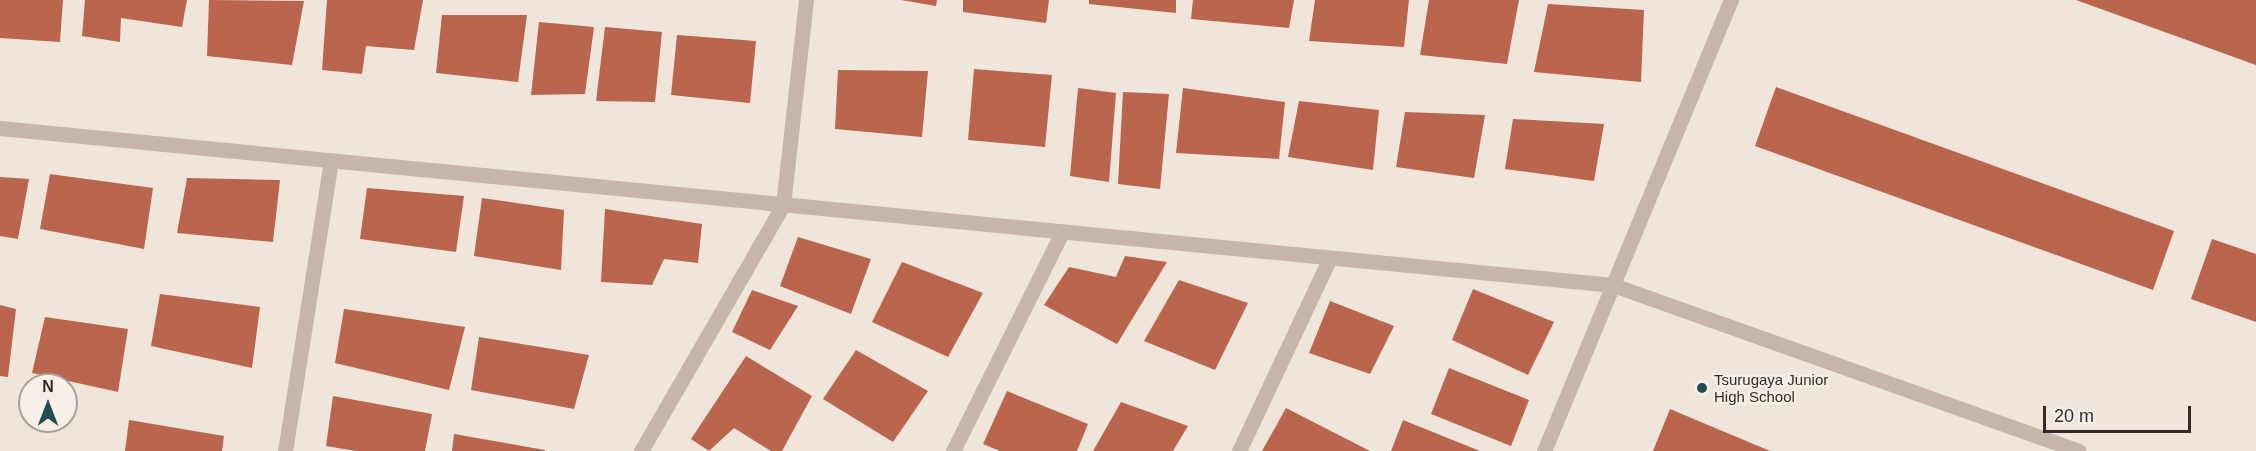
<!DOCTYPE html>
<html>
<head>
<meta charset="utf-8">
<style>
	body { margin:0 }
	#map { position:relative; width:2256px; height:451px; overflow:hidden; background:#efe5db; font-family:Arial,sans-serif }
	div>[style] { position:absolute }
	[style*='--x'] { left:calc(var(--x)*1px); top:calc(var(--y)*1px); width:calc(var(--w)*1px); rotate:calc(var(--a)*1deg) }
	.building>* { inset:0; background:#ba654e }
	.minor>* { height:15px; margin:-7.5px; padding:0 7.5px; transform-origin:7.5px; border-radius:7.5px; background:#c6b5a8 }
	.dots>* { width:16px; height:16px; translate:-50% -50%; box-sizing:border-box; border:3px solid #f7efe7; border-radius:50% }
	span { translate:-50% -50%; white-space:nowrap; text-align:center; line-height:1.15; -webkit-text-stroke:4.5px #f7efe7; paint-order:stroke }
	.poi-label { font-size:15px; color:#342b28 }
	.left { translate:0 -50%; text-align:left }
	.north { position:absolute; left:18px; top:373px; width:60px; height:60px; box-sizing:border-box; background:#f7efe7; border:2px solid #a9a19b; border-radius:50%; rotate:0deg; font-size:16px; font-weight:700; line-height:24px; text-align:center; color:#342b28 }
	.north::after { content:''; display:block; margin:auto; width:21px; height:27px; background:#214f51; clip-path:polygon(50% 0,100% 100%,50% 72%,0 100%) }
	.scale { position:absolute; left:2043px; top:406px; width:148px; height:27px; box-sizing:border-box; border:3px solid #342b28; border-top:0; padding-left:8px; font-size:18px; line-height:21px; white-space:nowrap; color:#342b28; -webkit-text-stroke:4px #f7efe7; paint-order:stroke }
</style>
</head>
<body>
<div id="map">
	<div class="building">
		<i style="clip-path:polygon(0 0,63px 0,60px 42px,0 38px)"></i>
		<i style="clip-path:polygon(85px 0,187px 0,182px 27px,121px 18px,120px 42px,82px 36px)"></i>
		<i style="clip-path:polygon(209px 0,304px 1px,292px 65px,207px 56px)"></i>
		<i style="clip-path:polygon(327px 0,423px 0,414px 50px,366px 46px,362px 74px,322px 70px)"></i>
		<i style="clip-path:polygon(901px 0,937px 0,936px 6px)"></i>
		<i style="clip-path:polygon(963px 0,1049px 0,1046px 23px,963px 12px)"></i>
		<i style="clip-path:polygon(1089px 0,1176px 0,1176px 13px,1089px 4px)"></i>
		<i style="clip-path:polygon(1193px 0,1294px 0,1289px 28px,1191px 19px)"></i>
		<i style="clip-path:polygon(1315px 0,1409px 0,1404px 47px,1309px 41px)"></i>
		<i style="clip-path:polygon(1429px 0,1519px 0,1507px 64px,1420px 55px)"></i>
		<i style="clip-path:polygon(2076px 0,2256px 0,2256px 65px)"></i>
		<i style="clip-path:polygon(1548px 4px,1644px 10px,1641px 82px,1534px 72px)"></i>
		<i style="clip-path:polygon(442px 15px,527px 15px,518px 82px,436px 73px)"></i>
		<i style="clip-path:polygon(539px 22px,594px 27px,585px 94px,531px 95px)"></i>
		<i style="clip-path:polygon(605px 27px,662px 32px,655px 102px,596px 101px)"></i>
		<i style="clip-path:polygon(677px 35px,756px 41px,750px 103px,671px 95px)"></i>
		<i style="clip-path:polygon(974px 69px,1052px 75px,1045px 147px,968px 140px)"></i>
		<i style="clip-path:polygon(838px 70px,928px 71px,922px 137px,835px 129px)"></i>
		<i style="clip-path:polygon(1776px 87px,2174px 231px,2153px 290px,1755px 146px)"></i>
		<i style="clip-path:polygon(1078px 88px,1116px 93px,1109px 182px,1070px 176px)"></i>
		<i style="clip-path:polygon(1183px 88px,1285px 102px,1279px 159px,1176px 153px)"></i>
		<i style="clip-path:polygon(1123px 92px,1169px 94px,1160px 189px,1118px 184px)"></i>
		<i style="clip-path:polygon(1299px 101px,1379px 110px,1373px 170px,1288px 157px)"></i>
		<i style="clip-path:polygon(1405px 112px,1485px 115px,1474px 178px,1396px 167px)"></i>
		<i style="clip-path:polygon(1513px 119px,1604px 124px,1594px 181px,1505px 169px)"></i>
		<i style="clip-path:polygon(50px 174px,153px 188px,144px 249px,40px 229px)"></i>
		<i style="clip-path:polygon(0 177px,29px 179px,18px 239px,0 236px)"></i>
		<i style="clip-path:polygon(187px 178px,280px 180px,273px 242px,177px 233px)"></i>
		<i style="clip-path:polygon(367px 188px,464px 196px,456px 252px,360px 239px)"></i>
		<i style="clip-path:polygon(482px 198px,564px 210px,561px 270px,474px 256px)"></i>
		<i style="clip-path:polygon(605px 209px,702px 224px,698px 263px,664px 259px,652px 285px,601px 282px)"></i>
		<i style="clip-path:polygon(798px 237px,871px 259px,851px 314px,780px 286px)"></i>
		<i style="clip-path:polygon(2212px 239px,2256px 254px,2256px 322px,2191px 299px)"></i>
		<i style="clip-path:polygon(1125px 256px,1167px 262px,1117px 344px,1044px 305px,1069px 267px,1116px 277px)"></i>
		<i style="clip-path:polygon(902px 262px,983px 293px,948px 357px,872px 322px)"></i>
		<i style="clip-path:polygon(1179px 280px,1248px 303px,1215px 370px,1144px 341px)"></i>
		<i style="clip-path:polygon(1473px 289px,1554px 322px,1528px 375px,1452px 340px)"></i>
		<i style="clip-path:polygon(752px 290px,798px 306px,770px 350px,732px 332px)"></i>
		<i style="clip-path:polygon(160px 294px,260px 307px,252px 368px,151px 346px)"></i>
		<i style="clip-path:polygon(1330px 301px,1394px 326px,1370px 374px,1309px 353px)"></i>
		<i style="clip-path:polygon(0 305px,16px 309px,8px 377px,0 376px)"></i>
		<i style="clip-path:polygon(344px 309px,465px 327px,449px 390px,335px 363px)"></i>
		<i style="clip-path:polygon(45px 317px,128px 329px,118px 392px,32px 373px)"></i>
		<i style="clip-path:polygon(479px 337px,589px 355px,574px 409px,471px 390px)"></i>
		<i style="clip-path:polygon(856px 350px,928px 391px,893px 442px,823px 399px)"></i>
		<i style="clip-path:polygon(746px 356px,812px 396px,782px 451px,771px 451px,734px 428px,709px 451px,691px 439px)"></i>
		<i style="clip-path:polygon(1449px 368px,1529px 400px,1511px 446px,1431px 414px)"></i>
		<i style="clip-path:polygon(1007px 391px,1088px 424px,1077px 451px,1000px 451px,983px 444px)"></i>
		<i style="clip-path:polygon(333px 396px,432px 414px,425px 451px,356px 451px,326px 446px)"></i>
		<i style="clip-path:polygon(1121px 402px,1188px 426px,1173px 451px,1093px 451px)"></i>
		<i style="clip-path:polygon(1286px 408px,1370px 451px,1262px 451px)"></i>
		<i style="clip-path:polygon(1670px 409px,1770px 451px,1653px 451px)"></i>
		<i style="clip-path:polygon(129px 420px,224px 436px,222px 451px,125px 451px)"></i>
		<i style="clip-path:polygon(1403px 420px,1480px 451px,1391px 451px)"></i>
		<i style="clip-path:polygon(454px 434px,545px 450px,545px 451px,452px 451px)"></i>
	</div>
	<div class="minor">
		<i style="--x:0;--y:128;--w:1621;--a:5.56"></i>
		<i style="--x:1613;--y:285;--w:494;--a:19.6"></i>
		<i style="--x:285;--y:451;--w:294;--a:-81"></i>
		<i style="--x:641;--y:451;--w:284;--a:-60"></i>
		<i style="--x:783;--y:205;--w:206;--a:-83.6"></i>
		<i style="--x:953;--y:451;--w:245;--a:-63.5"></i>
		<i style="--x:1239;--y:451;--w:213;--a:-64.8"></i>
		<i style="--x:1544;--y:451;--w:488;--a:-67.5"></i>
	</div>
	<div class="dots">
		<i style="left:1702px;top:388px;background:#214f51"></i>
	</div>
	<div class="poi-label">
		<span class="left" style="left:1714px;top:388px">Tsurugaya Junior<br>High School</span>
	</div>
	<div class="north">N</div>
	<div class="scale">20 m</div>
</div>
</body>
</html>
